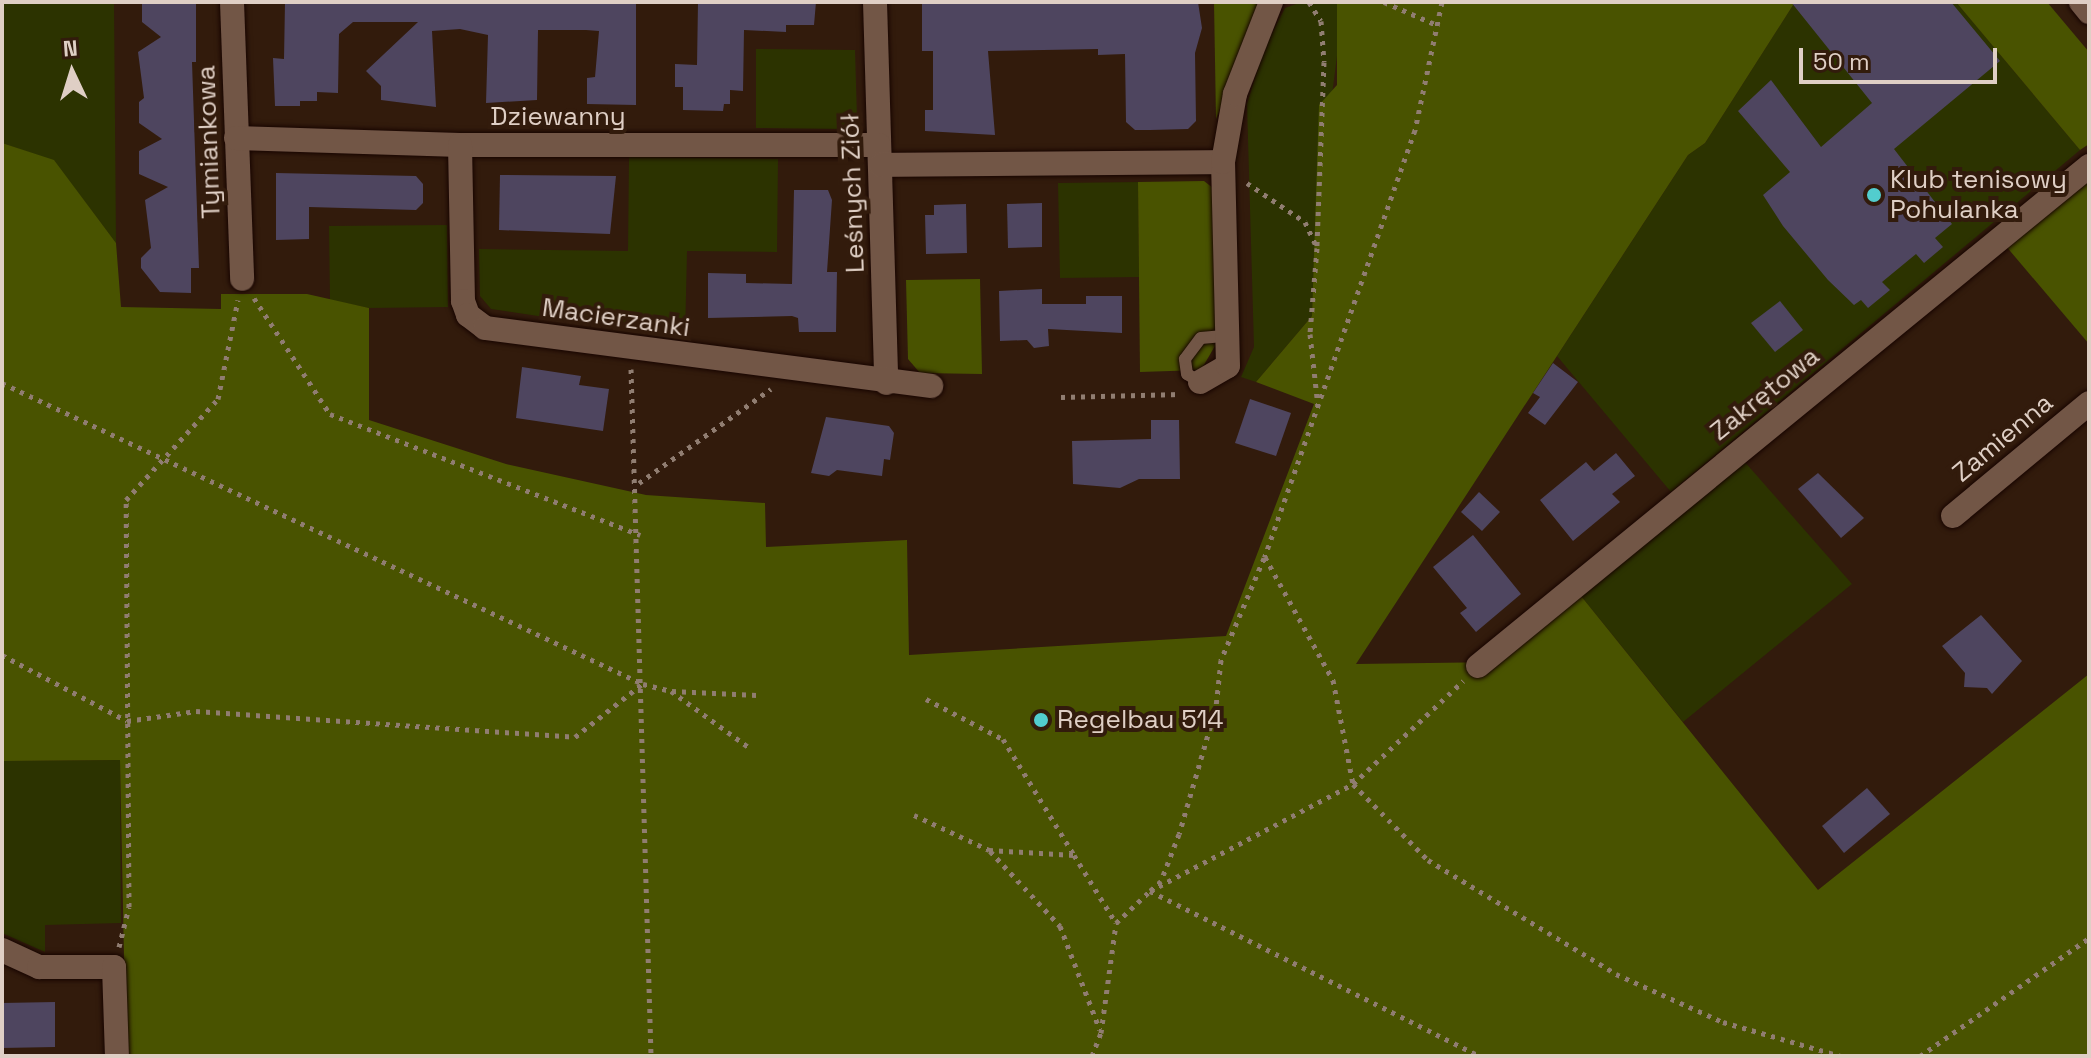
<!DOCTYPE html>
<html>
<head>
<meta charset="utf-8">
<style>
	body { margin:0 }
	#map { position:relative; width:2091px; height:1058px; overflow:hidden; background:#321b0c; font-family:"Space Grotesk",sans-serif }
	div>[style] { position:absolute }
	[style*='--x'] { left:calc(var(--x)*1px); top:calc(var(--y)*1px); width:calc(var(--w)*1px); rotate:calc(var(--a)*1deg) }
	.green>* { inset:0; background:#2c3300 }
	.forest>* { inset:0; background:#495300 }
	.building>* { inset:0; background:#4e455f }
	.path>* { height:5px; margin-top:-2.5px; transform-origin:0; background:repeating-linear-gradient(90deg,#907d71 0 4px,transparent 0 10px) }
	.roads { filter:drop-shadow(0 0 2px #180500) drop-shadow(0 0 2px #180500) }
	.lane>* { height:12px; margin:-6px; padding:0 6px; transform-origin:6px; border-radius:6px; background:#725646 }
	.street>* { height:24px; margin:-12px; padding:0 12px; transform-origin:12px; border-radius:12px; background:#725646 }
	.dots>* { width:22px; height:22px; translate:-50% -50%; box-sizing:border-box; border:4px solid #321b0c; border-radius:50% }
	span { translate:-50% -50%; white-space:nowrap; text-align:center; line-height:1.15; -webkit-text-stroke:8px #321b0c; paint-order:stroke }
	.street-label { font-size:26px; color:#dfcfc5 }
	.poi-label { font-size:26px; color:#dfcfc5 }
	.left { translate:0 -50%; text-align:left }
	.frame { position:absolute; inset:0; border:4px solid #dfcfc5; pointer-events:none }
	.north { position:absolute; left:32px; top:32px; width:80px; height:80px; -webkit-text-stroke:6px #321b0c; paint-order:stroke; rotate:356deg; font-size:22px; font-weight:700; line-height:32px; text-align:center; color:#dfcfc5 }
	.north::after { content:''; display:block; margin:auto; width:28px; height:36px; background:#dfcfc5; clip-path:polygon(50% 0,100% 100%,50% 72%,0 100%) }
	.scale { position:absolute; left:1799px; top:48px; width:198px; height:36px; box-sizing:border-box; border:4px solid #dfcfc5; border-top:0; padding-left:10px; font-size:24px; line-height:28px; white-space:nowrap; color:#dfcfc5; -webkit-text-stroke:6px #321b0c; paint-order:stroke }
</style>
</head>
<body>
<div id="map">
	<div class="green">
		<i style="clip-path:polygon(2px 2px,114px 2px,116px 243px,54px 161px,2px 143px)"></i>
		<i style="clip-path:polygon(1302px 2px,1337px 2px,1339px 40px,1316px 221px,1312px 316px,1256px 382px,1241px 377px,1254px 347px,1247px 104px,1264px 49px,1285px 8px)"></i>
		<i style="clip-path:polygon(1795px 2px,1956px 2px,2080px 150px,1671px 492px,1557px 356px,1688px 155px,1705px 143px)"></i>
		<i style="clip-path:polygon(756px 49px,855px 50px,857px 118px,842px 129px,756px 128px)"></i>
		<i style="clip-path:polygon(629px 157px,778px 159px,777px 252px,687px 251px,685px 338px,491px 309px,480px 296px,479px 249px,628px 251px)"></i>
		<i style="clip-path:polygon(1138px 182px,1139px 277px,1060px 278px,1058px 183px)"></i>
		<i style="clip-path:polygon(447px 225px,448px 307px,369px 308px,330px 300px,329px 226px)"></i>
		<i style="clip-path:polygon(1744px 461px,1852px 584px,1683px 722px,1581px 596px)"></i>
		<i style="clip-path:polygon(120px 760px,121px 923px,45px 925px,45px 952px,2px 933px,2px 761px)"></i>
	</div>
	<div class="forest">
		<i style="clip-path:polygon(1214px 2px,1261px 2px,1216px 119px)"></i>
		<i style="clip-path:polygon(1337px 2px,1795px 2px,1705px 143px,1688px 155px,1356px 664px,1501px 662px,1581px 596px,1818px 890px,2089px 674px,2089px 1056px,126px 1056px,120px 760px,2px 761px,2px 143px,54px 160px,116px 243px,121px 307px,221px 309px,221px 294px,307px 294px,369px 308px,369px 420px,506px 464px,646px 495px,765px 503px,766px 547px,907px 540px,909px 655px,1226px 636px,1314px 404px,1256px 382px,1312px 316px,1319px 105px,1337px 85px)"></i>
		<i style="clip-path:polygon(1956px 2px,2047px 2px,2089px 52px,2089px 144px,2080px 150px)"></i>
		<i style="clip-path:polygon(2089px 178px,2089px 344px,2005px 245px)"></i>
		<i style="clip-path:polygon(1204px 181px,1218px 192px,1219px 339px,1201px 370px,1140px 372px,1138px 182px)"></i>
		<i style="clip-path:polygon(980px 279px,982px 374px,920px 373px,908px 359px,906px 280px)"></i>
	</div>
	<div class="building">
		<i style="clip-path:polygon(142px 2px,196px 2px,196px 62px,192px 62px,199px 268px,191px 268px,191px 293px,160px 292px,141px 268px,141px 258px,151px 248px,145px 200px,168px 187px,139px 174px,139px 151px,162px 139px,139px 123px,139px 102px,144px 98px,138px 52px,161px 37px,142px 22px)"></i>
		<i style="clip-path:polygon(285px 2px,636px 2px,636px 105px,587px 104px,587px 78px,595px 77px,599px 31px,586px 30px,538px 30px,537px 100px,486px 103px,488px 35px,460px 29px,432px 31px,436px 107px,381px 100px,381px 86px,366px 71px,418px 22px,353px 22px,339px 34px,338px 93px,317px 92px,317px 101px,300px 101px,300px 106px,275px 106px,273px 58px,284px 59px)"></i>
		<i style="clip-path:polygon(698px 2px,816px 2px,814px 25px,786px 25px,786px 32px,744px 30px,743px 91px,730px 90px,730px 104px,724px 104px,723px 111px,683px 110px,683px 87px,675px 87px,675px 64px,697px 65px)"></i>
		<i style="clip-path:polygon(922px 2px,1198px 2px,1202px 28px,1195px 53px,1196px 121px,1188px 129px,1150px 130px,1135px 130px,1126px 122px,1125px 54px,1098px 55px,1098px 49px,988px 51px,995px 135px,925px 131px,925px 110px,933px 110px,933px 51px,922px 51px)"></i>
		<i style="clip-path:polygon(1791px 2px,1951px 2px,2000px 61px,1894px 149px,1952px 224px,1935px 238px,1943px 247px,1924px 263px,1916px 254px,1882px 282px,1890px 290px,1868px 308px,1861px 300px,1854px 305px,1828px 280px,1783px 226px,1763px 195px,1790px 172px,1738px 111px,1771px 80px,1821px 147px,1872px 103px)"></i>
		<i style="clip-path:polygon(276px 173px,416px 176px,423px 184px,423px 203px,416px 210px,309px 207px,309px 239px,276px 240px)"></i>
		<i style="clip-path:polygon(500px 175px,616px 176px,610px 234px,499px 230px)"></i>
		<i style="clip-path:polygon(794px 190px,828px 190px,832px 200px,827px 272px,837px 272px,836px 332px,799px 332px,798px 318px,792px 316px,708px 318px,708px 273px,746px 274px,746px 283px,792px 284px)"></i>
		<i style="clip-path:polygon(1042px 203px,1042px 247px,1008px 248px,1007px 204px)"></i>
		<i style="clip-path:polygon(966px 204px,967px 253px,926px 254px,925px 215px,934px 215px,934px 205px)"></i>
		<i style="clip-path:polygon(1042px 289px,1042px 304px,1086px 304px,1086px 296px,1122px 296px,1122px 333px,1048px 329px,1049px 346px,1034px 348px,1027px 340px,1000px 341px,999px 291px)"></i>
		<i style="clip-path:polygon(1780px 301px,1803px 330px,1775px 352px,1751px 323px)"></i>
		<i style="clip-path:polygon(1553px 363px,1578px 382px,1545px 425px,1528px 413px,1540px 397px,1533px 393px)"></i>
		<i style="clip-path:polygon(522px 367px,581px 376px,579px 385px,609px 389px,603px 431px,516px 418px)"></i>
		<i style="clip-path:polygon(1250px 399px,1291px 413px,1276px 456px,1235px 443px)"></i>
		<i style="clip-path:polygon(826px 417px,889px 426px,894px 433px,890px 460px,884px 459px,882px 476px,837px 470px,829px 476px,811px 473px)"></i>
		<i style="clip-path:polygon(1151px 420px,1179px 420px,1180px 479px,1139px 479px,1120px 488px,1073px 484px,1072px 441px,1151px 439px)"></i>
		<i style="clip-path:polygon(1616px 453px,1635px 476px,1612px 494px,1620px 502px,1573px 541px,1540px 500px,1586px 462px,1594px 471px)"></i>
		<i style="clip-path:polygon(1818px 473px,1864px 518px,1841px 538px,1798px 489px)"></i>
		<i style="clip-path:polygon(1479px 492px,1500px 512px,1482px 531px,1461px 512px)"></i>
		<i style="clip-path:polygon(1473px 535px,1521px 594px,1476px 632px,1460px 613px,1467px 608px,1433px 567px)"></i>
		<i style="clip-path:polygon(1981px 615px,2022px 661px,1992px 694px,1987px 688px,1964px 687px,1965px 673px,1942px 646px)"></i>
		<i style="clip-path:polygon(1867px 788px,1890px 814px,1844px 853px,1822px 826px)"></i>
		<i style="clip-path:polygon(55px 1002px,55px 1047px,2px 1048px,2px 1003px)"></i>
	</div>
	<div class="path">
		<i style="--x:1309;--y:2;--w:22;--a:58"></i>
		<i style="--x:1321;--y:21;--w:41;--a:85.8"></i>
		<i style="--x:1324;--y:62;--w:185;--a:92.2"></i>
		<i style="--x:1384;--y:2;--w:58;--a:23.5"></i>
		<i style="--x:1442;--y:2;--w:131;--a:101.9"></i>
		<i style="--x:1415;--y:130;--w:453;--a:109.4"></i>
		<i style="--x:1265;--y:557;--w:141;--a:61.1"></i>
		<i style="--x:1333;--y:680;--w:106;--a:79.1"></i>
		<i style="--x:1353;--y:784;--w:107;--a:45.4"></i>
		<i style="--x:1428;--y:860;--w:220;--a:31.2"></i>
		<i style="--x:1616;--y:974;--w:117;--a:24.2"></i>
		<i style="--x:1723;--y:1022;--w:123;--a:16.1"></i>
		<i style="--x:1247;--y:183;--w:70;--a:33.9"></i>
		<i style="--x:1305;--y:222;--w:29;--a:65"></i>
		<i style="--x:1317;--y:248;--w:86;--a:94.7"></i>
		<i style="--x:1310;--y:334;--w:72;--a:83.7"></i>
		<i style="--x:254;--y:298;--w:139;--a:56.8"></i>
		<i style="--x:330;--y:414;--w:333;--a:21.3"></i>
		<i style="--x:631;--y:369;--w:687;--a:88.33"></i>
		<i style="--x:2;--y:383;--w:708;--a:25.15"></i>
		<i style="--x:643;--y:684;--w:29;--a:14"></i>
		<i style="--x:671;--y:691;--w:99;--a:35.9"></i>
		<i style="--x:1061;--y:397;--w:120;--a:-1.4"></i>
		<i style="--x:639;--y:483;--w:162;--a:-35.5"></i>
		<i style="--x:1264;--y:558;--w:111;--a:112.9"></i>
		<i style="--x:1221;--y:660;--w:47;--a:96.1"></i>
		<i style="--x:1216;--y:707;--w:132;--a:106.2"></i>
		<i style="--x:1179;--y:834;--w:50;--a:111"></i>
		<i style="--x:1161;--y:881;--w:15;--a:138"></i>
		<i style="--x:1150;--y:891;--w:369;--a:26.6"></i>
		<i style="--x:2;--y:655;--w:141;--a:27.8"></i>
		<i style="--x:127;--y:721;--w:70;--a:-8.2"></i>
		<i style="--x:196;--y:711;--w:380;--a:3.9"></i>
		<i style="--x:575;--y:737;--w:85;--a:-38.3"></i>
		<i style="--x:672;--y:691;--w:85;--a:2.7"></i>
		<i style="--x:926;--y:699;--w:87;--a:27.5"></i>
		<i style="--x:1003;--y:739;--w:136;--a:58.5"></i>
		<i style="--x:914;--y:815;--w:83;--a:25"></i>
		<i style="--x:989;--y:850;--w:85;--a:3.4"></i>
		<i style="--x:1074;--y:855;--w:80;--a:58.3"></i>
		<i style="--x:990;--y:851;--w:103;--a:47"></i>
		<i style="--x:1060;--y:926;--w:111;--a:69"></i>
		<i style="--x:119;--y:947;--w:41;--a:-76"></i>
		<i style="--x:129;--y:907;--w:407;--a:-90.4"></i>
		<i style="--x:126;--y:500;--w:137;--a:-47.7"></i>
		<i style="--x:218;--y:399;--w:101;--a:-78.6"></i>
		<i style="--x:1092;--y:1056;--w:25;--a:-69"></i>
		<i style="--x:1101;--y:1033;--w:111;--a:-82.2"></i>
		<i style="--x:1116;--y:923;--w:47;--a:-43.3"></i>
		<i style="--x:1150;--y:891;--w:229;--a:-27.8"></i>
		<i style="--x:1353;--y:784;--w:151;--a:-43.1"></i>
		<i style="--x:1920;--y:1056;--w:206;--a:-34.9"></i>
	</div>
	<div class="roads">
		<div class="lane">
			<i style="--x:1200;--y:382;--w:15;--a:-148"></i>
			<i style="--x:1187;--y:374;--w:15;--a:-98"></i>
			<i style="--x:1185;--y:359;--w:26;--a:-53"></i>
			<i style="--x:1201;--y:338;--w:25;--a:-5"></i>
		</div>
		<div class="street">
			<i style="--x:232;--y:2;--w:277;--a:87.9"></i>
			<i style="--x:875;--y:2;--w:381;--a:88.3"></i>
			<i style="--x:2081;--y:2;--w:13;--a:51"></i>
			<i style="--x:236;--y:138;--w:224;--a:1.8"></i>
			<i style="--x:460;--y:145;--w:419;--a:0"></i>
			<i style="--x:460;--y:145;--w:156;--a:88.9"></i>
			<i style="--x:463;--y:301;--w:15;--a:70"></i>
			<i style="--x:468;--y:315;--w:21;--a:37"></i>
			<i style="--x:485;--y:328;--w:450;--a:7.4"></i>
			<i style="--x:881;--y:165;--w:342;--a:-0.5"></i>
			<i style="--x:1200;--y:382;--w:32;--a:-30"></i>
			<i style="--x:1228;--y:366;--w:204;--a:-91.4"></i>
			<i style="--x:1223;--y:162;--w:69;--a:-80"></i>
			<i style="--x:1235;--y:94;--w:99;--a:-68.6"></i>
			<i style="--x:1953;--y:516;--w:177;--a:-39.7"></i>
			<i style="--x:1478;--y:666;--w:790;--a:-39.29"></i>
			<i style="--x:2;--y:950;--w:41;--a:24.7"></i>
			<i style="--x:39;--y:967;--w:75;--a:0"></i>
			<i style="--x:114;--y:967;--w:89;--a:88.1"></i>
		</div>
	</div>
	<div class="dots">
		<i style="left:1874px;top:195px;background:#52cdce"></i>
		<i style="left:1041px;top:720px;background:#52cdce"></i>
	</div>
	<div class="street-label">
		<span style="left:558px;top:117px">Dziewanny</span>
		<span style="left:209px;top:142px;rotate:-92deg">Tymiankowa</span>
		<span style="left:853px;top:193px;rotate:-92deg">Leśnych Ziół</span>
		<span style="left:616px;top:318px;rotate:8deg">Macierzanki</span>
		<span style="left:1765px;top:394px;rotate:-39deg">Zakrętowa</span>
		<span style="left:2003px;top:438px;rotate:-40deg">Zamienna</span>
	</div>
	<div class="poi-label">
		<span class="left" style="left:1890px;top:195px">Klub tenisowy<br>Pohulanka</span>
		<span class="left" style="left:1057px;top:720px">Regelbau 514</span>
	</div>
	<div class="frame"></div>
	<div class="north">N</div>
	<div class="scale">50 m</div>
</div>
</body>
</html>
